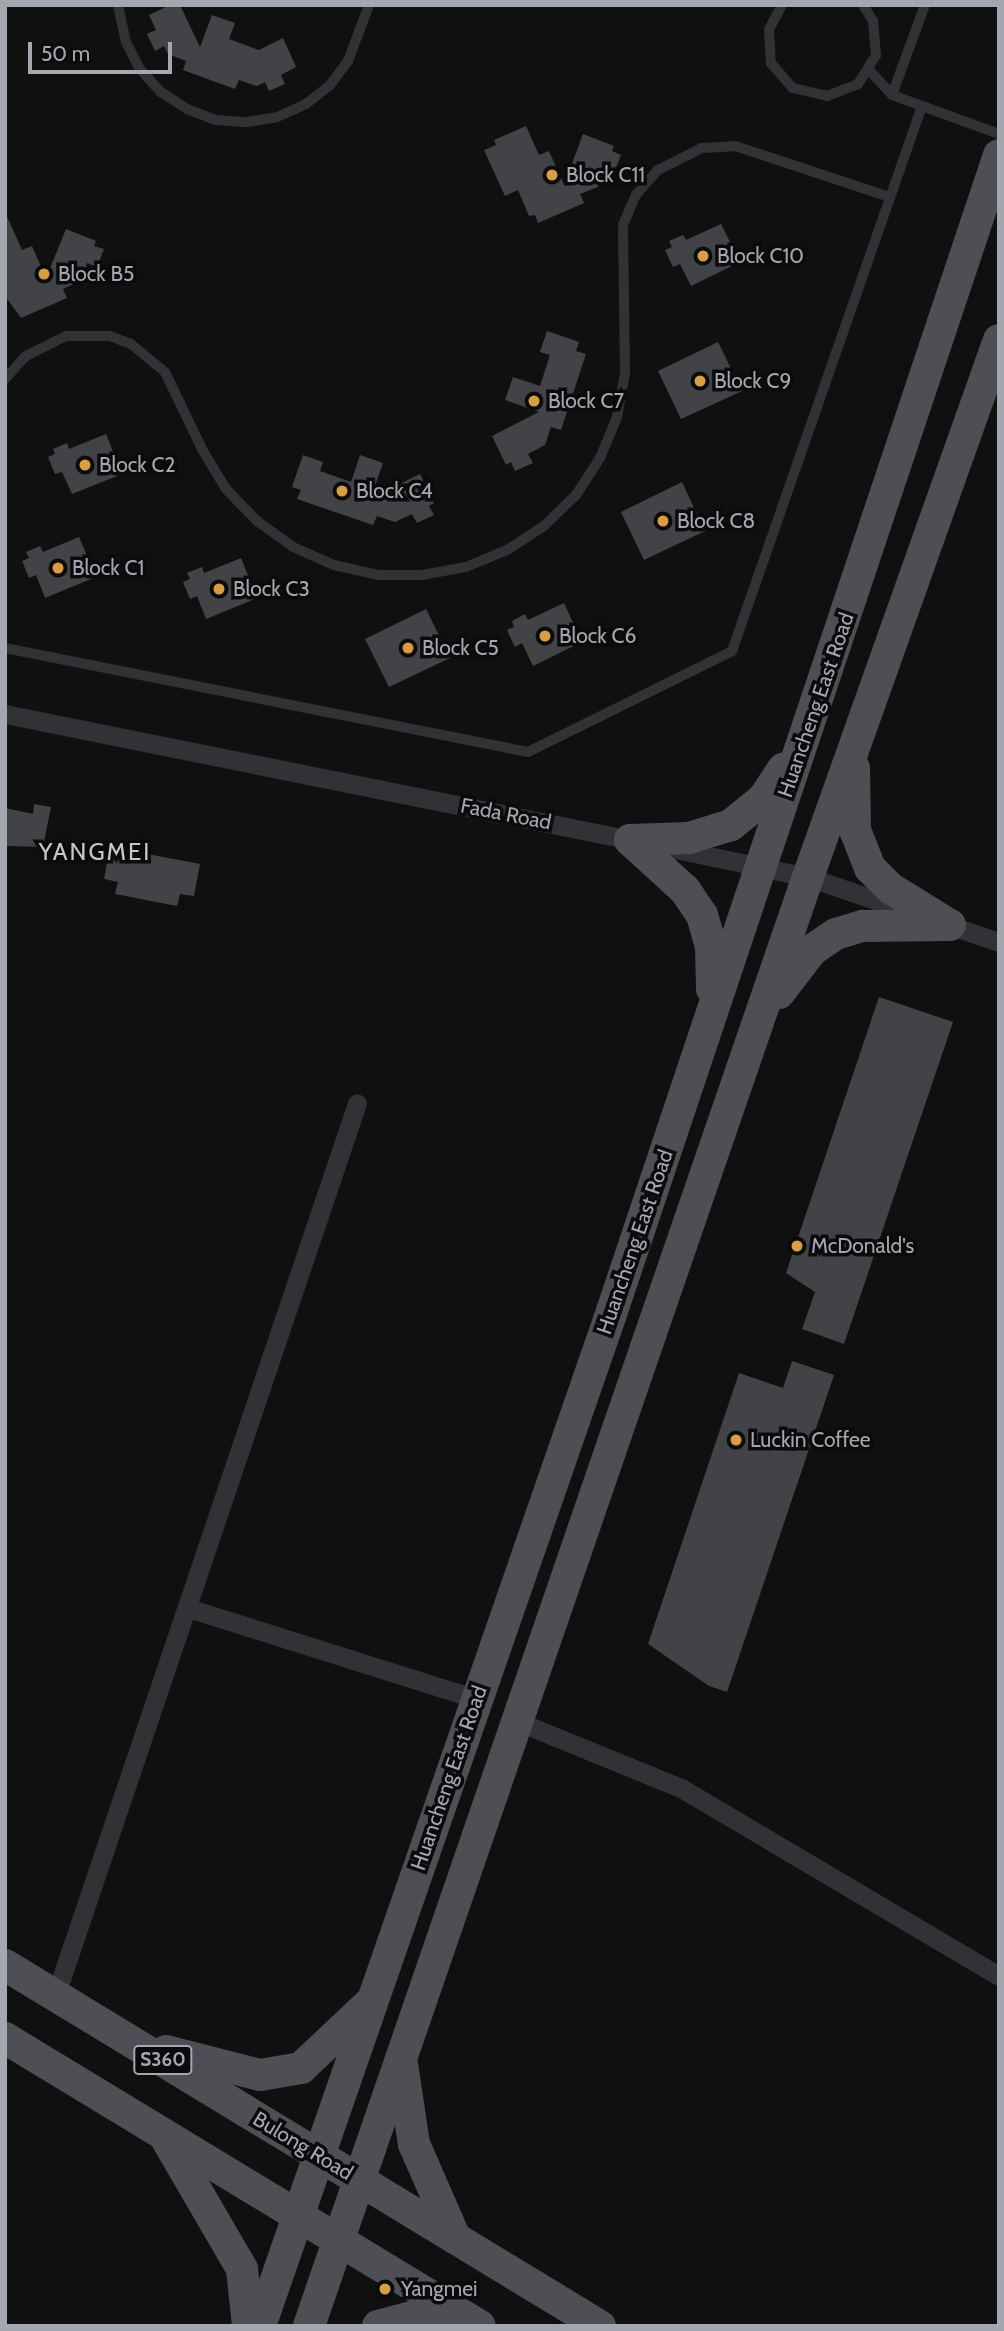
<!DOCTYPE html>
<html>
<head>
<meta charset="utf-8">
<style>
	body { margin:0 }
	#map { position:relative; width:1004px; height:2331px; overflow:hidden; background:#101011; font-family:Cabin,sans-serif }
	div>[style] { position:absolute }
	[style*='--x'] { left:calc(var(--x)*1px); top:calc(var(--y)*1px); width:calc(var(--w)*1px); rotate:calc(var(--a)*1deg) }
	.building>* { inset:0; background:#414346 }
	.lane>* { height:10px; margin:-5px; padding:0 5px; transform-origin:5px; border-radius:5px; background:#313235 }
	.street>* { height:19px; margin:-9.5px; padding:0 9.5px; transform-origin:9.5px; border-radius:9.5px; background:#313235 }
	.primary>* { height:32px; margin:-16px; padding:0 16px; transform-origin:16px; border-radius:16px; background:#4d4f54 }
	.dots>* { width:19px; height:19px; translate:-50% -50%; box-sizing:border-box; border:4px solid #0b0b0c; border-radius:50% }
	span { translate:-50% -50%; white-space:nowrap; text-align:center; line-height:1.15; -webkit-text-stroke:7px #0b0b0c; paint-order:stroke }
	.shield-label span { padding:2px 5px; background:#0b0b0c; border:2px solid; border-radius:5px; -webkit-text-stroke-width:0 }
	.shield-label { font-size:19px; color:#a2a7b0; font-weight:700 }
	.poi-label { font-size:21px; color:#a2a7b0 }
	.left { translate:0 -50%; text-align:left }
	.street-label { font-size:21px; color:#a2a7b0 }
	.quarter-label { font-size:24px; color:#c3c6cc; letter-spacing:2px }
	.frame { position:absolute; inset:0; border:7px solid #a2a7b0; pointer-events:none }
	.scale { position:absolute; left:28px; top:42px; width:144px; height:32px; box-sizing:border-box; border:4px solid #a2a7b0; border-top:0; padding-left:9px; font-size:21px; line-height:24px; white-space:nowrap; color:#a2a7b0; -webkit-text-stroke:5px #0b0b0c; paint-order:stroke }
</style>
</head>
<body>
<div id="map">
	<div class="building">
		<i style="clip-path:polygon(170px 5px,180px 5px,200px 47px,212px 15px,235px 23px,229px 39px,259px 50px,283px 38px,296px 67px,281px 75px,285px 84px,269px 91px,265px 82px,257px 86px,239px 80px,235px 89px,183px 70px,186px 61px,168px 54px,164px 46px,155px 51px,147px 34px,156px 30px,149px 15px)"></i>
		<i style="clip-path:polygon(526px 126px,539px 155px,549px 151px,564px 185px,583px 134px,614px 146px,612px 151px,621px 155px,614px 172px,605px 169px,598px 187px,580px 194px,584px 203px,538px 223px,535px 215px,529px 216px,518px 190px,505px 196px,484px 150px,496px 145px,494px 140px)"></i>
		<i style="clip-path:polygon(5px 212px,22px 250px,32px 246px,46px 278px,66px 229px,96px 241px,94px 246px,104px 249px,97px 267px,87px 263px,80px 281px,63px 289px,67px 298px,21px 318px,5px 296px)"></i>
		<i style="clip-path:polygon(721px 224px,740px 262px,691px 286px,680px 264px,673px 267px,665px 250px,672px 247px,669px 241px,683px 235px,686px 240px)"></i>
		<i style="clip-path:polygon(547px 331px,579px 342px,576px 351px,586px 354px,561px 430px,551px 427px,545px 445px,528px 454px,533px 463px,515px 471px,511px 462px,506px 465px,492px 436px,539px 412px,505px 400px,513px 377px,540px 386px,550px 355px,540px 352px)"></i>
		<i style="clip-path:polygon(718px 342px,742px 391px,681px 419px,658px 371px)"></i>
		<i style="clip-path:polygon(106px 434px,122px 474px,72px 494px,62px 472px,55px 474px,48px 457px,55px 454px,53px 449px,67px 443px,69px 449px)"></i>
		<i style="clip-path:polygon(303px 455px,323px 462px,320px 471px,351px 482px,360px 455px,383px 463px,371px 498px,420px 474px,434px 503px,429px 506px,434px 515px,417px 523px,412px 514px,395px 522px,377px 516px,373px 525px,297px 499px,301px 490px,292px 487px)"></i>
		<i style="clip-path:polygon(682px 482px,705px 531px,644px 560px,621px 512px)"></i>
		<i style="clip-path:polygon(79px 537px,96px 577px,45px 598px,36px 575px,29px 578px,22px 561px,29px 558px,26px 552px,40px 546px,43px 552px)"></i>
		<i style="clip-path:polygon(241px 558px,257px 598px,206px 619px,197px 596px,190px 599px,183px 582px,190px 579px,187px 573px,202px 567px,204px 573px)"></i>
		<i style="clip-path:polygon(564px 603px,582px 642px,533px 666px,522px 643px,515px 647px,507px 630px,514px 627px,512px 621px,525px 614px,528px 620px)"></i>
		<i style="clip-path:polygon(426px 609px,450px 658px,389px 687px,365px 639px)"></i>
		<i style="clip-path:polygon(34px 804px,51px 807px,43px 847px,5px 846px,5px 808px,33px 814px)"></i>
		<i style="clip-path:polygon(110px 847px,200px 864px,194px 896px,180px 894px,177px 906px,115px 894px,118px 882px,104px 879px)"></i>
		<i style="clip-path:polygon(879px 997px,953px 1022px,844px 1344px,802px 1329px,815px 1292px,786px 1273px)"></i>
		<i style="clip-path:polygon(792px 1361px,834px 1375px,727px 1692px,709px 1686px,648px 1644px,739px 1373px,783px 1388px)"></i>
	</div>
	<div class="lane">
		<i style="--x:118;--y:5;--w:38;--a:78"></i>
		<i style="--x:126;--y:42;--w:30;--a:63"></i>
		<i style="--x:140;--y:69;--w:31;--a:48"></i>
		<i style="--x:161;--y:92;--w:31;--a:33"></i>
		<i style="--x:187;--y:109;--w:31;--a:21"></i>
		<i style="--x:216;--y:120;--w:31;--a:4"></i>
		<i style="--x:247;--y:122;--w:30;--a:-9"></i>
		<i style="--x:277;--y:117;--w:32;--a:-24"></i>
		<i style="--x:306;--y:104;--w:31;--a:-38"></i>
		<i style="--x:330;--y:85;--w:30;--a:-53"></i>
		<i style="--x:348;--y:61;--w:60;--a:-69.4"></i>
		<i style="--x:782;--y:5;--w:27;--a:118"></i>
		<i style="--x:769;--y:29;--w:34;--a:87"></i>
		<i style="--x:771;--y:63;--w:33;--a:49"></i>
		<i style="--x:793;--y:88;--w:35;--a:13"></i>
		<i style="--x:827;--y:96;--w:33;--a:-21"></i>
		<i style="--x:858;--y:84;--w:34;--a:-58"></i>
		<i style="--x:876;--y:55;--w:34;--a:-95"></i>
		<i style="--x:873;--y:21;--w:19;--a:-122"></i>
		<i style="--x:869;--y:70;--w:34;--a:47"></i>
		<i style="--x:892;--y:95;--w:114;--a:20"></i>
		<i style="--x:892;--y:95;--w:96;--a:-69.9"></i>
		<i style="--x:5;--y:379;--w:31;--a:-48"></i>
		<i style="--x:26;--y:356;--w:45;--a:-26.6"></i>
		<i style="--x:66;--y:336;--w:44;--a:0"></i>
		<i style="--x:110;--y:336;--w:22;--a:21"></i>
		<i style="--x:131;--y:344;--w:44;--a:39.5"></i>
		<i style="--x:165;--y:372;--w:88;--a:64.3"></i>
		<i style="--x:203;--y:451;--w:44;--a:58.8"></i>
		<i style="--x:226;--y:489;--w:45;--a:45.9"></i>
		<i style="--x:257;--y:521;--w:44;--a:35.8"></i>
		<i style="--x:293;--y:547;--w:45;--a:23.7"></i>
		<i style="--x:334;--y:565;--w:45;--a:12.8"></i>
		<i style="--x:378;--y:575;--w:44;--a:0"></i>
		<i style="--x:422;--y:575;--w:45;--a:-10.3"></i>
		<i style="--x:466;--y:567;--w:44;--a:-22.5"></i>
		<i style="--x:507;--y:550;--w:44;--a:-33"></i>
		<i style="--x:544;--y:526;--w:45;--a:-44.1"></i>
		<i style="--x:576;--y:495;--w:44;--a:-57"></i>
		<i style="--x:600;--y:458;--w:44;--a:-67.5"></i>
		<i style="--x:617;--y:417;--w:45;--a:-79.7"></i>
		<i style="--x:625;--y:373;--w:148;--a:-90.8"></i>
		<i style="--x:623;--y:225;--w:33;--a:-67"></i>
		<i style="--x:636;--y:195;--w:33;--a:-49"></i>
		<i style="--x:658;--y:170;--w:49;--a:-26.6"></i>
		<i style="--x:702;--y:148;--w:33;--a:-3"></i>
		<i style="--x:735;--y:146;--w:163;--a:18.2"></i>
		<i style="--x:5;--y:648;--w:533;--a:11.25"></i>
		<i style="--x:528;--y:752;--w:228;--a:-26.3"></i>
		<i style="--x:732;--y:651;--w:577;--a:-70.78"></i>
	</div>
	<div class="street">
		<i style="--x:5;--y:714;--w:649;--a:11.38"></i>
		<i style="--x:671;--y:848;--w:140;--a:12"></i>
		<i style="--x:808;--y:877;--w:106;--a:18.8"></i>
		<i style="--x:940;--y:922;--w:62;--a:18.7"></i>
		<i style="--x:188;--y:1608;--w:302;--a:17.5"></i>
		<i style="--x:519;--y:1722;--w:175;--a:22.2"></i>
		<i style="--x:681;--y:1788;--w:369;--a:30.6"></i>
		<i style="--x:56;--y:1994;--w:940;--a:-71.33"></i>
	</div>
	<div class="primary">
		<i style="--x:854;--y:768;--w:62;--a:89.1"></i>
		<i style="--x:855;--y:830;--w:41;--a:68.5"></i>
		<i style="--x:870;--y:868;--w:28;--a:45"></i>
		<i style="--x:890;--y:888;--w:70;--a:31.7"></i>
		<i style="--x:630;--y:840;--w:59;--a:-1.9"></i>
		<i style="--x:689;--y:838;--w:44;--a:-17.2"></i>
		<i style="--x:731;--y:825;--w:43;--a:-39.3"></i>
		<i style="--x:764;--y:798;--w:35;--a:-57"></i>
		<i style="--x:630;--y:840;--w:74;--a:42.3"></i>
		<i style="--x:685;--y:890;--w:30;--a:56"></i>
		<i style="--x:702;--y:915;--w:33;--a:74"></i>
		<i style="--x:711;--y:947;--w:42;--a:88.6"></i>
		<i style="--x:779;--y:993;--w:54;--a:-52.5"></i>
		<i style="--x:812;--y:950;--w:29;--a:-34"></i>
		<i style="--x:836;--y:934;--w:28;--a:-17"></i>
		<i style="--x:863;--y:926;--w:87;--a:-0.7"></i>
		<i style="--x:5;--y:1965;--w:696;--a:31.25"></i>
		<i style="--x:5;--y:2038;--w:555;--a:31.23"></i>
		<i style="--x:166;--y:2051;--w:97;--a:14.3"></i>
		<i style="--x:260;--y:2075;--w:42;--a:-9.7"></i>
		<i style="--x:301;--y:2068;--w:93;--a:-43.3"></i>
		<i style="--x:402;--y:2064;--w:81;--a:81.5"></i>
		<i style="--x:414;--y:2144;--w:103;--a:66.4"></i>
		<i style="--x:167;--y:2140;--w:149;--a:59.8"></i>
		<i style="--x:242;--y:2269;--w:57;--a:84"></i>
		<i style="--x:260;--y:2326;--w:1074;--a:-70.87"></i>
		<i style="--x:612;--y:1311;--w:1219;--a:-71.49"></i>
		<i style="--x:309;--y:2326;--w:1533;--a:-71"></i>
		<i style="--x:808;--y:877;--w:570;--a:-70.42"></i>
		<i style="--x:378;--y:2326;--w:73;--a:-15"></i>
	</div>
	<div class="dots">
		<i style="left:552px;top:175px;background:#da9e3e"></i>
		<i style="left:703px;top:256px;background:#da9e3e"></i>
		<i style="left:44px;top:274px;background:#da9e3e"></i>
		<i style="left:700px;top:381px;background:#da9e3e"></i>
		<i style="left:534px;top:401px;background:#da9e3e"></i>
		<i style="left:85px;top:465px;background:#da9e3e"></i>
		<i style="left:342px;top:491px;background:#da9e3e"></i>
		<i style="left:663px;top:521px;background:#da9e3e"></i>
		<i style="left:58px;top:568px;background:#da9e3e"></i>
		<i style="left:219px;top:589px;background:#da9e3e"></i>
		<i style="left:545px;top:636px;background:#da9e3e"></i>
		<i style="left:408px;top:648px;background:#da9e3e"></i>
		<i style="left:797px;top:1246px;background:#da9e3e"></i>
		<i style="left:736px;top:1440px;background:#da9e3e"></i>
		<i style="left:385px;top:2289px;background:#da9e3e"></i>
	</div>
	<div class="shield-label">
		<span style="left:163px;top:2060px">S360</span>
	</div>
	<div class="poi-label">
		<span class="left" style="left:566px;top:175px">Block C11</span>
		<span class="left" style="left:717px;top:256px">Block C10</span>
		<span class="left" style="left:58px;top:274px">Block B5</span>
		<span class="left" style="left:714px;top:381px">Block C9</span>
		<span class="left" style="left:548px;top:401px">Block C7</span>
		<span class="left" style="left:99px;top:465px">Block C2</span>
		<span class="left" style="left:356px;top:491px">Block C4</span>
		<span class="left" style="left:677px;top:521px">Block C8</span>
		<span class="left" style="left:72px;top:568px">Block C1</span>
		<span class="left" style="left:233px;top:589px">Block C3</span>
		<span class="left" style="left:559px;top:636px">Block C6</span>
		<span class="left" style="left:422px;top:648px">Block C5</span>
		<span class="left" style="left:811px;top:1246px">McDonald's</span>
		<span class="left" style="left:750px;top:1440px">Luckin Coffee</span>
		<span class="left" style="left:401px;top:2289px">Yangmei</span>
	</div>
	<div class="street-label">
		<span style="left:816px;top:705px;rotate:-71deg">Huancheng East Road</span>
		<span style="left:506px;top:814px;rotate:11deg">Fada Road</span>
		<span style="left:635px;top:1242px;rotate:-71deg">Huancheng East Road</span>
		<span style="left:449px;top:1778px;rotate:-71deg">Huancheng East Road</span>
		<span style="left:303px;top:2146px;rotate:31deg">Bulong Road</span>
	</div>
	<div class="quarter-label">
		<span style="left:95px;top:852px">YANGMEI</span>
	</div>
	<div class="frame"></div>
	<div class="scale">50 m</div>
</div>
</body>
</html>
